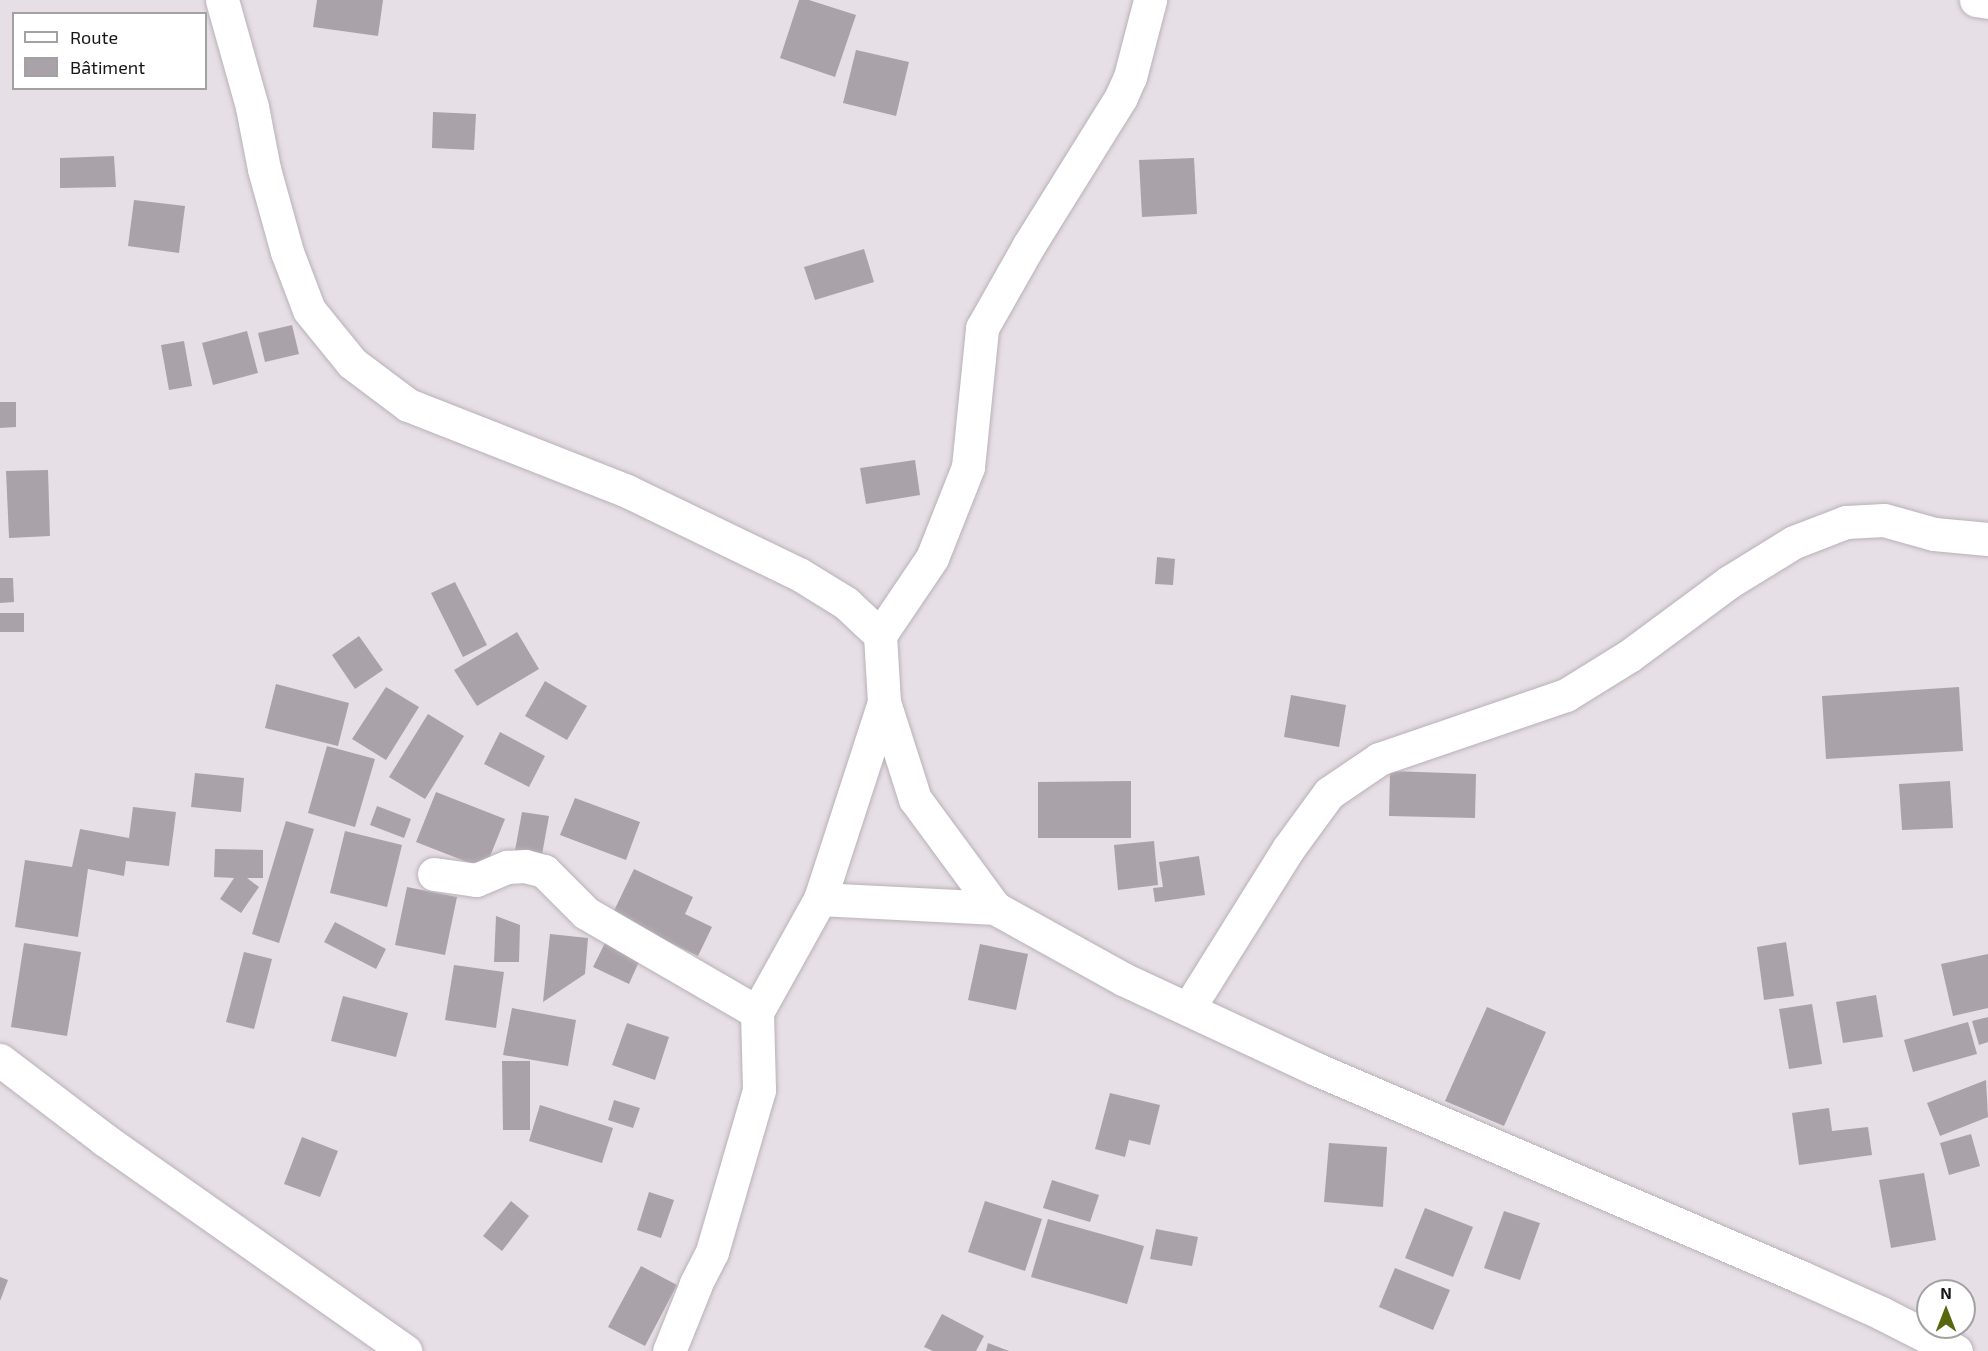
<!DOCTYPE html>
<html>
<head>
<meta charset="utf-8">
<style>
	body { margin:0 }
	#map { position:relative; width:1988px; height:1351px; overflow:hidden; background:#e7dfe6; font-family:"Exo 2",sans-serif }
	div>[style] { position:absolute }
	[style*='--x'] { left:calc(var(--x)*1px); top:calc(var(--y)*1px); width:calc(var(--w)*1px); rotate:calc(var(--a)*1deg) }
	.building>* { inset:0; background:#aaa2a9 }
	.roads { filter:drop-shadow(0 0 2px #b9b1b8) drop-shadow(0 0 2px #b9b1b8) }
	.street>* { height:33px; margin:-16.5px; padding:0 16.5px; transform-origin:16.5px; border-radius:16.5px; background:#fff }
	span { translate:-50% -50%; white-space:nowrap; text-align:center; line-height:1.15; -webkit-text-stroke:4.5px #fff; paint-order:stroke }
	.legend { position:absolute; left:12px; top:12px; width:195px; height:78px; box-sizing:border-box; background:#fff; border:2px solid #a3a2a3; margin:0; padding:8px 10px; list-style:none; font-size:18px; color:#181618 }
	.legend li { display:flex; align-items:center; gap:12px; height:30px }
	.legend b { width:30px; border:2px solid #a3a2a3 }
	.north { position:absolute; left:1916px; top:1279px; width:60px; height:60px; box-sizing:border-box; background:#fff; border:2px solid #a3a2a3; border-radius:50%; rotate:0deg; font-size:16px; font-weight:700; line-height:24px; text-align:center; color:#181618 }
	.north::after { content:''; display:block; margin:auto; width:21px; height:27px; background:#58660e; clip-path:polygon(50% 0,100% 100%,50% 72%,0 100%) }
</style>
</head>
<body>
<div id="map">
	<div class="building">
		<i style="clip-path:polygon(317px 0,383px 0,378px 36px,313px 27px)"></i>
		<i style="clip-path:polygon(799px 0,809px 0,856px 15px,835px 77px,780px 58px)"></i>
		<i style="clip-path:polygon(856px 50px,909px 62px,896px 116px,843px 103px)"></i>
		<i style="clip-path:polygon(433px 112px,476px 114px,474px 150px,432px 148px)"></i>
		<i style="clip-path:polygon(114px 156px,116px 187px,60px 188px,60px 158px)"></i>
		<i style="clip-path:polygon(1194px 158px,1197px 214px,1142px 217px,1139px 160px)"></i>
		<i style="clip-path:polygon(134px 200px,185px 206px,179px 253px,128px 246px)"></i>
		<i style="clip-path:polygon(864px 249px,874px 282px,815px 300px,804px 267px)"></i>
		<i style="clip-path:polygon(292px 325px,299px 354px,265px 362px,258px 333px)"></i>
		<i style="clip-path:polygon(247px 331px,258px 373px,213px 385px,202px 343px)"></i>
		<i style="clip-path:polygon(184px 341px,192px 386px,169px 390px,161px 345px)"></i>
		<i style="clip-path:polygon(0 402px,16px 402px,16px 427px,0 428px)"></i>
		<i style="clip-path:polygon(915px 460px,920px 495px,866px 504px,860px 468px)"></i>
		<i style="clip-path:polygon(48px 470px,50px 536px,9px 538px,6px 471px)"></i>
		<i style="clip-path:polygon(1157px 557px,1175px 559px,1173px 585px,1155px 584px)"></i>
		<i style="clip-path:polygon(0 578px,13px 578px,14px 602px,0 603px)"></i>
		<i style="clip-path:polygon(455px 582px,487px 645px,463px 657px,431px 593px)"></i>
		<i style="clip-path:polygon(0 613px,24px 613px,24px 632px,0 632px)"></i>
		<i style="clip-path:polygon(517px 632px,539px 669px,477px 706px,454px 670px)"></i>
		<i style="clip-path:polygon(359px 636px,383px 670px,355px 689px,332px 655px)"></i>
		<i style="clip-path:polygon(545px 681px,587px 706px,567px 740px,525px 716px)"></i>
		<i style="clip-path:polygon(276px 684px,349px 703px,338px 746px,265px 728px)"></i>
		<i style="clip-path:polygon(386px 687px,419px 707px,386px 760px,352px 739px)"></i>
		<i style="clip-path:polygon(1959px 687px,1963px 751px,1826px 759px,1822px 696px)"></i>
		<i style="clip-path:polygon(1291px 695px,1346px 705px,1339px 747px,1284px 737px)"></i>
		<i style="clip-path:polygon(428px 714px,464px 736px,425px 799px,389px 777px)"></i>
		<i style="clip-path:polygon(500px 732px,545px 756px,529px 787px,484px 764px)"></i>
		<i style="clip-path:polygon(327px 746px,375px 759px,355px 827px,308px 813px)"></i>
		<i style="clip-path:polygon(1390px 771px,1476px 774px,1475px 818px,1389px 816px)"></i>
		<i style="clip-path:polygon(195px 773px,244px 778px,241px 812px,191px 807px)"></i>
		<i style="clip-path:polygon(1131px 781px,1131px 838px,1038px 838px,1038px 782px)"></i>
		<i style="clip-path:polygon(1950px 781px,1953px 828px,1902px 830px,1899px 784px)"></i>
		<i style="clip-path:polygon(436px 792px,505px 819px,485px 869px,416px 842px)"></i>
		<i style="clip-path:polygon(575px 798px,640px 822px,626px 860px,560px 835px)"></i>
		<i style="clip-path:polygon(377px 806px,411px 819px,404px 838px,370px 825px)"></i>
		<i style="clip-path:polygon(133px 807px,176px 812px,169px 866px,126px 861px,124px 876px,88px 869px,78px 937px,15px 927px,25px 860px,72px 867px,80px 829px,129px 838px)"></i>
		<i style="clip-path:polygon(522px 812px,549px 816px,541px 860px,514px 856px)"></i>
		<i style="clip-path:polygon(286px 821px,314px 829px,279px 943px,252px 934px)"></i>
		<i style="clip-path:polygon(345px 831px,402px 845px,387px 907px,330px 893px)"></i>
		<i style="clip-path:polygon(1154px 841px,1158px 885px,1118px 890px,1114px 845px)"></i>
		<i style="clip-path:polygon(215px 849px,263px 850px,263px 878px,247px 878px,259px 887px,241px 913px,220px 899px,234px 878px,214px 877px)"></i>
		<i style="clip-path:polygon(1199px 856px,1205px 895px,1155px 902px,1153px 888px,1163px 887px,1159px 862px)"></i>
		<i style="clip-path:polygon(634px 869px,693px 897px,685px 914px,712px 927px,698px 956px,612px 915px)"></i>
		<i style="clip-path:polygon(407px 887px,457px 897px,445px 955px,395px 945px)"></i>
		<i style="clip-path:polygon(496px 916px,520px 925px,519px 962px,494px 962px)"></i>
		<i style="clip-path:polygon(335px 922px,386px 949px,376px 969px,324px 942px)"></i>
		<i style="clip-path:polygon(550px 934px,588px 938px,585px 974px,543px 1002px)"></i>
		<i style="clip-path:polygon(607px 939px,642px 955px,629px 984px,593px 967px)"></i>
		<i style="clip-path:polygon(1786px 942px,1794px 996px,1764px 1000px,1757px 947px)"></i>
		<i style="clip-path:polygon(24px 943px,81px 952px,67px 1036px,11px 1027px)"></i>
		<i style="clip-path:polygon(980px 944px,1028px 954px,1016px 1010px,968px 1000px)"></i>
		<i style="clip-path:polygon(244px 952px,272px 959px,254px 1029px,226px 1022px)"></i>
		<i style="clip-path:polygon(1988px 954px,1988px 1008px,1953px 1016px,1941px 964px)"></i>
		<i style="clip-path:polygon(454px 965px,504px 972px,496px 1028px,445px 1020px)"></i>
		<i style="clip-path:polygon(1876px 995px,1883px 1037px,1843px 1043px,1836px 1002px)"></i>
		<i style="clip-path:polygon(343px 996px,408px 1013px,396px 1057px,331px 1041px)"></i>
		<i style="clip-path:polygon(1812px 1004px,1822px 1064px,1789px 1069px,1779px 1009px)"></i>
		<i style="clip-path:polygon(1487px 1007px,1546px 1032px,1504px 1126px,1445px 1101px)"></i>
		<i style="clip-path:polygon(512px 1008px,576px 1020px,568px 1066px,503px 1055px)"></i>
		<i style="clip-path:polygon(1988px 1017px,1988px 1042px,1979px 1045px,1972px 1021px)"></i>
		<i style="clip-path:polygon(1968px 1022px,1977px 1054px,1913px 1072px,1904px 1040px)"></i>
		<i style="clip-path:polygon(627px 1023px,669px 1037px,655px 1080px,612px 1065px)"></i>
		<i style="clip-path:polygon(502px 1061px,530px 1061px,530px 1130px,503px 1130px)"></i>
		<i style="clip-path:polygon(1986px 1080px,1988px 1117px,1940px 1136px,1927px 1103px)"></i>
		<i style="clip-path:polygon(1110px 1093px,1160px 1105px,1150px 1145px,1129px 1140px,1125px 1157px,1095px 1149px)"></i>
		<i style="clip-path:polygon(614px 1100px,640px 1108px,633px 1128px,608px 1120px)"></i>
		<i style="clip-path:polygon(540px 1105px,613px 1128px,602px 1163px,529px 1141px)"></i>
		<i style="clip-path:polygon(1829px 1108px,1832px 1131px,1868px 1127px,1872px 1155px,1799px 1165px,1792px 1113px)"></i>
		<i style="clip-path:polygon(1971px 1134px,1980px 1166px,1949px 1175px,1940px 1143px)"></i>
		<i style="clip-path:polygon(302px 1137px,338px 1151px,320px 1197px,284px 1184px)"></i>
		<i style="clip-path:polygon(1329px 1143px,1387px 1147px,1383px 1207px,1324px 1202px)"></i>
		<i style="clip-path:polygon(1924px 1173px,1936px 1240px,1891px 1248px,1879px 1180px)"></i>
		<i style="clip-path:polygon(1052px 1180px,1099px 1195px,1090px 1222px,1043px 1208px)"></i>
		<i style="clip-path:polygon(649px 1192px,674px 1200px,661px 1238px,637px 1230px)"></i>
		<i style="clip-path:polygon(511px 1201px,529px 1216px,502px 1251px,483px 1236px)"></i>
		<i style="clip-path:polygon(985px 1201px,1042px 1219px,1025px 1271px,968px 1252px)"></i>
		<i style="clip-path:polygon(1425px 1208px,1473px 1227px,1453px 1277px,1405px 1258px)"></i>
		<i style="clip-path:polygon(1504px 1211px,1540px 1223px,1520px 1280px,1484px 1268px)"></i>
		<i style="clip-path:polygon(1048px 1219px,1144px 1246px,1127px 1304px,1031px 1277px)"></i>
		<i style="clip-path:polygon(1156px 1229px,1198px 1237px,1192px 1266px,1150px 1259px)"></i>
		<i style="clip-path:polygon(641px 1266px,677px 1285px,645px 1346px,608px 1327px)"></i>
		<i style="clip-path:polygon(1395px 1268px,1450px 1290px,1433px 1330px,1379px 1307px)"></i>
		<i style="clip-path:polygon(0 1277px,8px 1280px,0 1301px)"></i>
		<i style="clip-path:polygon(942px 1314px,984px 1336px,976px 1351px,933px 1351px,924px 1347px)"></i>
		<i style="clip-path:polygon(988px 1343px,1009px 1351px,986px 1351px)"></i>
	</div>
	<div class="roads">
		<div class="street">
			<i style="--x:222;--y:0;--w:111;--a:74.3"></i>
			<i style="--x:252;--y:107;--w:63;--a:79"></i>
			<i style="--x:264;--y:169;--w:86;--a:74.5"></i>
			<i style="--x:287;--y:252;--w:62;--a:69.2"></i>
			<i style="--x:309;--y:310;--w:68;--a:50.9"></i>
			<i style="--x:352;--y:363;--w:70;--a:36.9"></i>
			<i style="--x:408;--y:405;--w:235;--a:21.4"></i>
			<i style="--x:627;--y:491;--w:191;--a:25.8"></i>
			<i style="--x:799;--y:574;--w:55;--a:31.7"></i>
			<i style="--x:846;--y:603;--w:47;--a:43.3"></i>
			<i style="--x:880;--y:635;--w:67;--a:86.6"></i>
			<i style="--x:884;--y:702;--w:207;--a:108"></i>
			<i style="--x:820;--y:899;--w:129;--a:119.1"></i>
			<i style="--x:757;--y:1012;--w:78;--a:88.5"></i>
			<i style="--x:759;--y:1090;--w:169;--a:106.2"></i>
			<i style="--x:712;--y:1252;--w:36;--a:117"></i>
			<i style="--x:696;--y:1284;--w:72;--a:111.9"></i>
			<i style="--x:1976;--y:0;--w:12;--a:9"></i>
			<i style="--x:880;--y:635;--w:93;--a:-56"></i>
			<i style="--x:932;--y:558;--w:98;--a:-68.4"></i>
			<i style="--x:968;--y:467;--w:140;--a:-84.2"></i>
			<i style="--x:982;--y:328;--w:95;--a:-60.5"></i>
			<i style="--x:1029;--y:245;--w:174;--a:-58.1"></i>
			<i style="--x:1121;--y:97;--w:22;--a:-66"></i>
			<i style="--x:1130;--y:77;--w:80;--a:-75.4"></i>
			<i style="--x:884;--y:702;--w:102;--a:72.3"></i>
			<i style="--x:915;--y:799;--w:135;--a:53.7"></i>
			<i style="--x:995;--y:908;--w:146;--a:29"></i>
			<i style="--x:1123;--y:979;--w:213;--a:25"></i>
			<i style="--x:1316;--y:1069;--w:528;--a:23.21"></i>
			<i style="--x:1801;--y:1277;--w:88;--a:24.2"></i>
			<i style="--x:1881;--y:1313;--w:84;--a:26.9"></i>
			<i style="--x:434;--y:874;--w:42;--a:8.1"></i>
			<i style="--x:476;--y:880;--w:34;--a:-23"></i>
			<i style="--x:507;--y:867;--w:18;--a:-3"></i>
			<i style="--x:525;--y:866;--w:20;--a:15"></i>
			<i style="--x:544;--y:871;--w:59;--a:45"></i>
			<i style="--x:586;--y:913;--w:198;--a:30.1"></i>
			<i style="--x:820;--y:899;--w:175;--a:2.9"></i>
			<i style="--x:1188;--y:1009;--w:189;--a:-58"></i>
			<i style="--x:1288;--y:849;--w:69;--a:-53.8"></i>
			<i style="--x:1329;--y:793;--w:60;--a:-34.2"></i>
			<i style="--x:1379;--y:759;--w:198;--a:-18.9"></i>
			<i style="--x:1566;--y:695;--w:74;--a:-31.8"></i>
			<i style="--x:1629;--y:656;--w:124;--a:-36.5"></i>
			<i style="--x:1729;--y:582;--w:76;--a:-31.6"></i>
			<i style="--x:1794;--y:542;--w:56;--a:-21"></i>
			<i style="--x:1846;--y:522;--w:38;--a:-3"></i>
			<i style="--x:1884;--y:520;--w:52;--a:15.6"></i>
			<i style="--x:1934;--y:534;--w:54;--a:5.3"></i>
			<i style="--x:0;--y:1060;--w:132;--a:37.3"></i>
			<i style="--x:105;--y:1140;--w:367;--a:35.1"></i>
		</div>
	</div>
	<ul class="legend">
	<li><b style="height:8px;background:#fff"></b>Route</li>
	<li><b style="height:16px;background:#aaa2a9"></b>Bâtiment</li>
	</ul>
	<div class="north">N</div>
</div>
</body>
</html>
